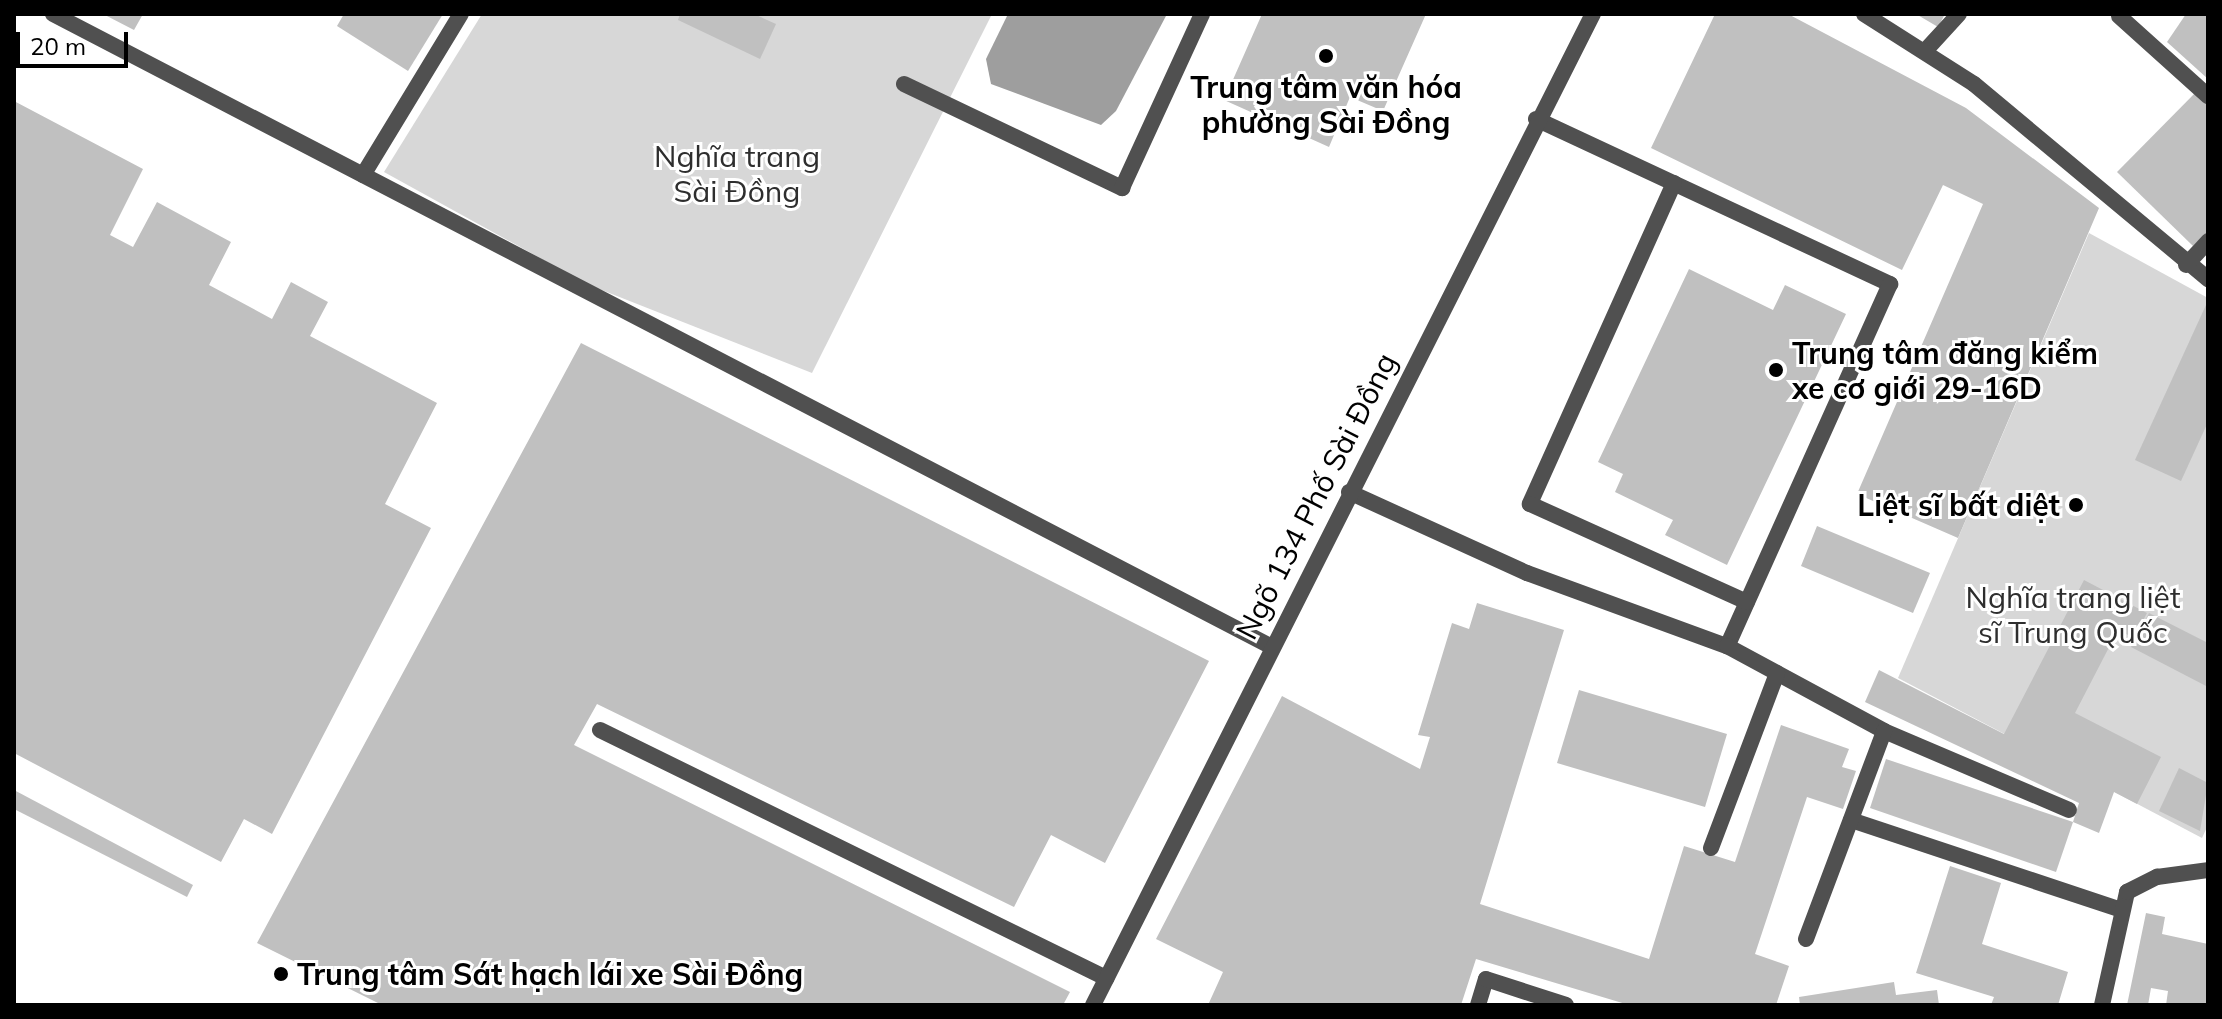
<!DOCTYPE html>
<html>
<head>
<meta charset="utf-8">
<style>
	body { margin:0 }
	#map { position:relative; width:2222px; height:1019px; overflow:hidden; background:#fff; font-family:Mulish,sans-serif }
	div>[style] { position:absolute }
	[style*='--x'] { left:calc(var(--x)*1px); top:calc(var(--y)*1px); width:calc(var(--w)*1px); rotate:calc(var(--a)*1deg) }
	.green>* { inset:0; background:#d7d7d7 }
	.water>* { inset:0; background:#9e9e9e }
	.building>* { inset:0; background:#c0c0c0 }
	.service>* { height:16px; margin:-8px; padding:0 8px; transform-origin:8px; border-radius:8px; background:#505050 }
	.minor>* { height:16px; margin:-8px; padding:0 8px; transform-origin:8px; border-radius:8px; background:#505050 }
	.dots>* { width:22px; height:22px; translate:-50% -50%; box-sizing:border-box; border:4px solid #fff; border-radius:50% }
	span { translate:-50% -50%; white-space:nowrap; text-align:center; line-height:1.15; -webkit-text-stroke:6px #fff; paint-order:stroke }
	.poi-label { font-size:30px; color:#000; font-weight:700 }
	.left { translate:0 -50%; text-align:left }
	.right { translate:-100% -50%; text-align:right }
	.park-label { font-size:30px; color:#2e2e2e }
	.street-label { font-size:30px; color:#000 }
	.frame { position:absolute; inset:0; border:16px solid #000; pointer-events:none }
	.scale { position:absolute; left:16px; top:32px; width:112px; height:36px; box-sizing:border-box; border:4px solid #000; border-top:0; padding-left:10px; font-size:24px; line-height:28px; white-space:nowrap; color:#000; -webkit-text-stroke:6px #fff; paint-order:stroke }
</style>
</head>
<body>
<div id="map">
	<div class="green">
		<i style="clip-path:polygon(482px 14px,992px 14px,812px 373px,589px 285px,384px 172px)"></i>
		<i style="clip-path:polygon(2089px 233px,2208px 298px,2208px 825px,2202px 838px,1898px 678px)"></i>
	</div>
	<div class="water">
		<i style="clip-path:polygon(1008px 14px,1167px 14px,1116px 111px,1101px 125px,991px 84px,986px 59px)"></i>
	</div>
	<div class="building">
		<i style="clip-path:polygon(103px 14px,143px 14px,134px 30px)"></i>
		<i style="clip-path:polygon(344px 14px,443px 14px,408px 71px,337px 26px)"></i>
		<i style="clip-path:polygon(680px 14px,754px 14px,776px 24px,760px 59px,678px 20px)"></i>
		<i style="clip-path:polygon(1262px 14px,1426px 14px,1383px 111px,1350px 97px,1329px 147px,1224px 100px)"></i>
		<i style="clip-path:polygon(1715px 14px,1788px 14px,1966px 108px,2099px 208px,1958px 538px,1857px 494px,1983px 204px,1943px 185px,1902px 270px,1651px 148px)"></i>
		<i style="clip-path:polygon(1916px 14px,1945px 14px,1938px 27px)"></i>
		<i style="clip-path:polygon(2186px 14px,2208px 14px,2208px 79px,2167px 42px)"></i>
		<i style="clip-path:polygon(2198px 90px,2208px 100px,2208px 231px,2193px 246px,2117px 172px)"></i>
		<i style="clip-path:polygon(14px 101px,143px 169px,110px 235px,133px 247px,157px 202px,231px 242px,209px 285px,272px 319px,291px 282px,328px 302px,310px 336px,437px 403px,385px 504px,431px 528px,272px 834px,244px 819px,221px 862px,14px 753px)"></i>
		<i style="clip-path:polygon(1689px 269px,1773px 310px,1785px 285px,1846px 314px,1727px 565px,1665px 535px,1673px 520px,1615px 492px,1623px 474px,1598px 462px)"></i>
		<i style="clip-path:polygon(2206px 305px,2208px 422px,2181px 481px,2135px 460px)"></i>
		<i style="clip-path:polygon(581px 343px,1209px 661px,1105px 863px,1051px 835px,1014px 907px,597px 704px,574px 745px,1070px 992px,1063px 1005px,382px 1005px,257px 943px)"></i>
		<i style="clip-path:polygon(1817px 526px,1930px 573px,1913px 613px,1801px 566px)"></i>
		<i style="clip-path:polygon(2084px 580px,2147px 613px,2134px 638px,2118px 630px,2075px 713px,2161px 757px,2137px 804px,2114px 792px,2099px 833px,2073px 822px,2079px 803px,1865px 702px,1879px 670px,2004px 734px)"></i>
		<i style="clip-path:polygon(1477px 603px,1564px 630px,1480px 904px,1649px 959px,1684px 846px,1735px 862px,1781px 725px,1849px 749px,1842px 767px,1856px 771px,1843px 809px,1807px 797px,1755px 954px,1789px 966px,1776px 1005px,1629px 1005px,1476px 959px,1461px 1005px,1208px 1005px,1223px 972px,1156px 939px,1282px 696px,1420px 769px,1430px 737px,1418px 735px,1452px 623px,1469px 629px)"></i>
		<i style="clip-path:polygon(2149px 613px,2208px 643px,2208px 687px,2131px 647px)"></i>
		<i style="clip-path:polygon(1579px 690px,1727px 734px,1705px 807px,1557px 763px)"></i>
		<i style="clip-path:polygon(1886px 759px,2073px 822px,2056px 872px,1870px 808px)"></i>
		<i style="clip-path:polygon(2179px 768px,2208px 783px,2200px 831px,2159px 811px)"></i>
		<i style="clip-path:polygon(14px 790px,193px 885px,187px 897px,14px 809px)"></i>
		<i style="clip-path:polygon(1950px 866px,2001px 883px,1982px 944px,2068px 972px,2058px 1005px,1991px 1005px,1994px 997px,1916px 973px)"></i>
		<i style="clip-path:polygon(2146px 913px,2165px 917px,2162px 934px,2208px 944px,2208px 1005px,2166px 1005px,2168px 991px,2151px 988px,2148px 1005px,2127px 1005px)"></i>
		<i style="clip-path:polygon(1894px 982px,1896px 995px,1937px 990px,1939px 1005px,1800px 1005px,1799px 997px)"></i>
	</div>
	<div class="service">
		<i style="--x:2119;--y:16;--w:120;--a:42"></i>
		<i style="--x:1925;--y:51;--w:50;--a:-47.4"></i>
		<i style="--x:1536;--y:119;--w:391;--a:25"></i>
		<i style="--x:1890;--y:284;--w:397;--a:114.2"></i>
		<i style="--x:363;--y:175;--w:188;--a:-58.7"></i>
		<i style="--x:1674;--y:183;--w:352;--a:114.2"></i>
		<i style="--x:1530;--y:504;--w:238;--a:24.3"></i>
		<i style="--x:1349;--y:492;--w:196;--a:24.5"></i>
		<i style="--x:1527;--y:573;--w:213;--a:20.1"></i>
		<i style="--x:1727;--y:646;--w:179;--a:28.4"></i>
		<i style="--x:1884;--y:731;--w:201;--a:23.1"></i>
		<i style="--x:600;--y:730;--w:564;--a:26.11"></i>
		<i style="--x:1851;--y:820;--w:282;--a:18.4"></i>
		<i style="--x:1711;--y:848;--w:187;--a:-69.3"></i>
		<i style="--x:1806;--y:939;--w:222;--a:-69.4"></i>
	</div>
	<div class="minor">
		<i style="--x:53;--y:14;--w:1374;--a:27.44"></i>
		<i style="--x:1864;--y:14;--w:130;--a:32.5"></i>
		<i style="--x:1974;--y:84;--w:305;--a:39.8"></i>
		<i style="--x:904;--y:84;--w:242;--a:25.5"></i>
		<i style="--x:1122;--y:188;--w:192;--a:-65.3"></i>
		<i style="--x:2186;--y:265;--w:33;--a:-47"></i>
		<i style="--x:1093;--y:1005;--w:1110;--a:-63.23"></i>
		<i style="--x:1478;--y:1005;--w:27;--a:-73"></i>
		<i style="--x:1486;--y:979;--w:84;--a:18"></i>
		<i style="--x:2102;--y:1005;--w:116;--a:-77.5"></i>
		<i style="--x:2127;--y:892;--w:34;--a:-27"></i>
		<i style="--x:2157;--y:877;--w:51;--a:-7.8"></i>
	</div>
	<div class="dots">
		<i style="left:1326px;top:56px;background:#000"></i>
		<i style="left:1776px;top:370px;background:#000"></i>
		<i style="left:2076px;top:505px;background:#000"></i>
		<i style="left:281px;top:974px;background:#000"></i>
	</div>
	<div class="poi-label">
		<span style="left:1326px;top:104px">Trung tâm văn hóa<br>phường Sài Đồng</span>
		<span class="left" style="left:1792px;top:370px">Trung tâm đăng kiểm<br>xe cơ giới 29-16D</span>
		<span class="right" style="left:2060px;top:505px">Liệt sĩ bất diệt</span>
		<span class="left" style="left:297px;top:974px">Trung tâm Sát hạch lái xe Sài Đồng</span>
	</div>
	<div class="park-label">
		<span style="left:737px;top:173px">Nghĩa trang<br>Sài Đồng</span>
		<span style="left:2073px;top:614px">Nghĩa trang liệt<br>sĩ Trung Quốc</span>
	</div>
	<div class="street-label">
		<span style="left:1316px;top:496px;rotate:-63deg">Ngõ 134 Phố Sài Đồng</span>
	</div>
	<div class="frame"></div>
	<div class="scale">20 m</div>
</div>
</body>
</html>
